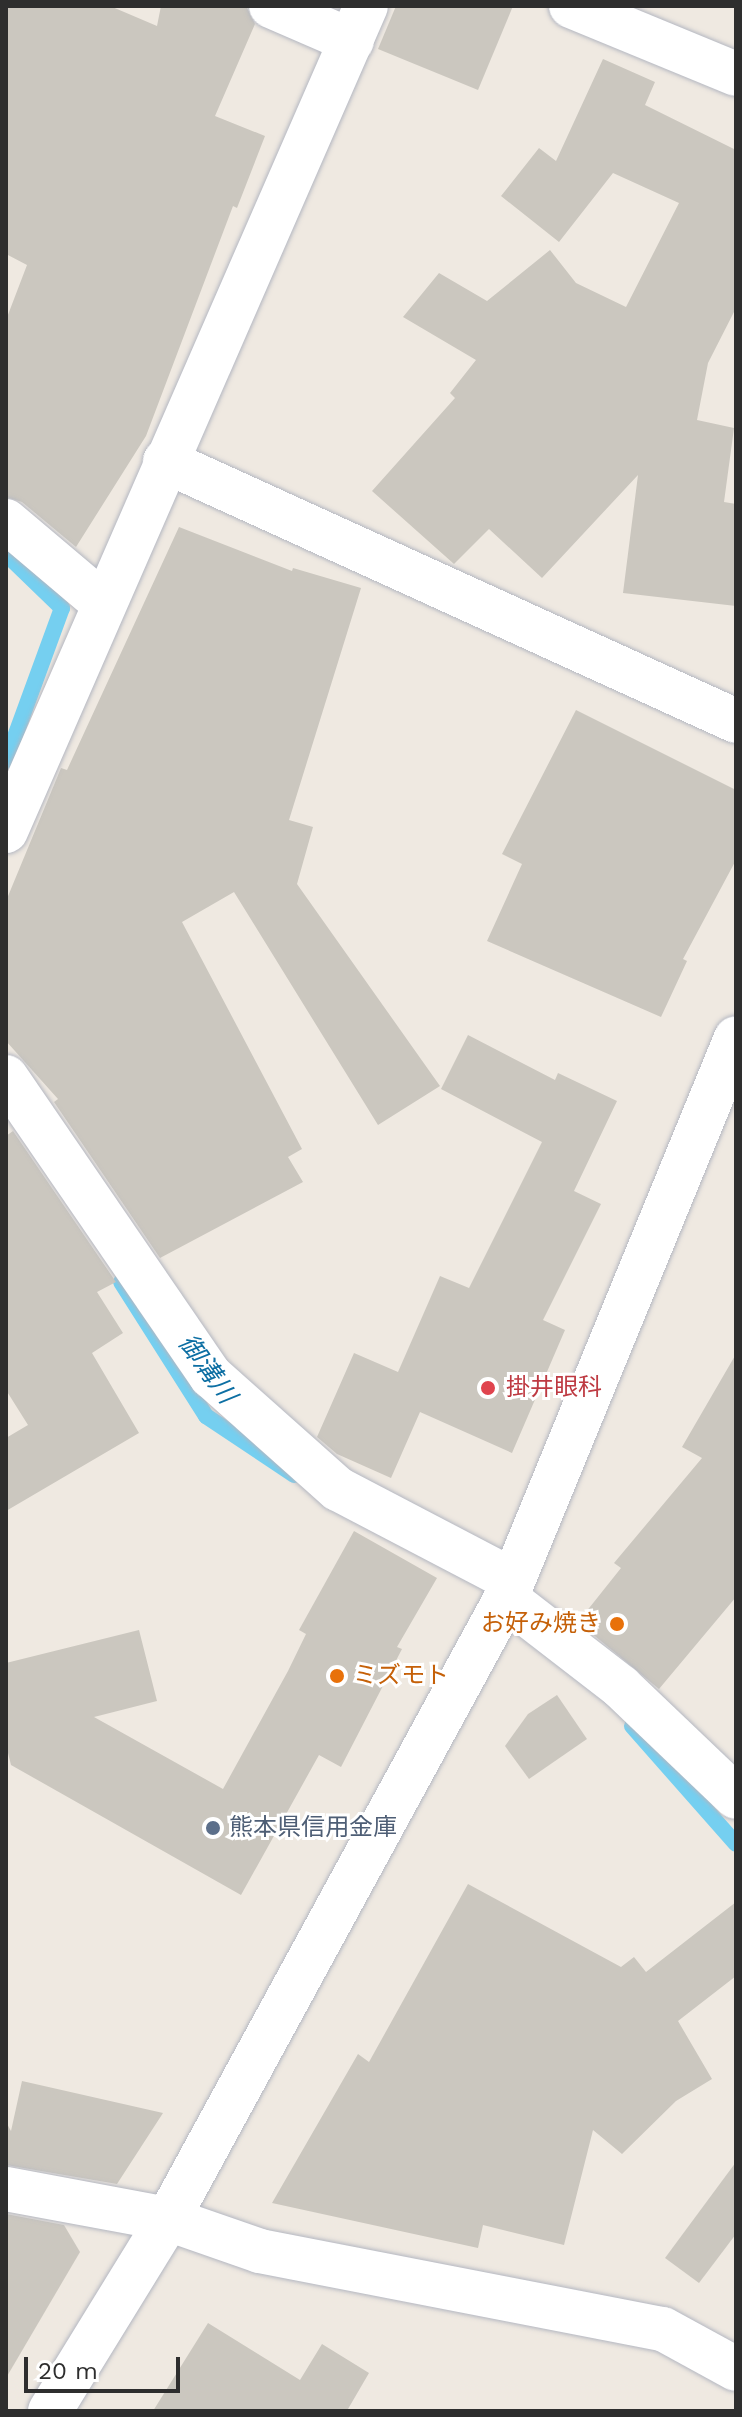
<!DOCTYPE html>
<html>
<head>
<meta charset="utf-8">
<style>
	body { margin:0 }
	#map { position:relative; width:742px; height:2417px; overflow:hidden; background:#efe9e1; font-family:"Work Sans","Noto Sans JP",sans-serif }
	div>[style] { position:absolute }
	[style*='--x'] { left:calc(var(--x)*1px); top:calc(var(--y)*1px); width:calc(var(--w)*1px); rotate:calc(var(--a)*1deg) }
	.stream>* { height:16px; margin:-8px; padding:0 8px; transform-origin:8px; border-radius:8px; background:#75cff0 }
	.building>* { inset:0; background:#cbc7bf }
	.roads { filter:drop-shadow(0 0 2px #b4b7c1) drop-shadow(0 0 2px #b4b7c1) }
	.minor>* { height:44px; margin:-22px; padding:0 22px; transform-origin:22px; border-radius:22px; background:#fff }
	.tertiary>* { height:44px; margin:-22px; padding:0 22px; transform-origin:22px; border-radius:22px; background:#fff }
	.dots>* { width:22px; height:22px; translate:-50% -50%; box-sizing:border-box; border:4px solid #fff; border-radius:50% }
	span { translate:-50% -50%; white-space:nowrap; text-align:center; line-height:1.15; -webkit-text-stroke:6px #fff; paint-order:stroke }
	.health-label { font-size:24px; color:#be3a42 }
	.left { translate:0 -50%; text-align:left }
	.food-label { font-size:24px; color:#c56008 }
	.right { translate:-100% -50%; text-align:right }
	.service-label { font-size:24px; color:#4e5e75 }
	.water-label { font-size:26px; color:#0d6fa3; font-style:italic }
	.frame { position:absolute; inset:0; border:8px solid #2e2e2e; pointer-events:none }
	.scale { position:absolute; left:24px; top:2357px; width:156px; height:36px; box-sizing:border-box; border:4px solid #2e2e2e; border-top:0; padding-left:10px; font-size:24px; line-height:28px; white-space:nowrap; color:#2e2e2e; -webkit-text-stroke:6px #fff; paint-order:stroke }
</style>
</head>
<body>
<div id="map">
	<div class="stream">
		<i style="--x:6;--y:554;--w:78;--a:44"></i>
		<i style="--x:62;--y:608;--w:163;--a:110.1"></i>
		<i style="--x:121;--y:1282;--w:159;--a:57.6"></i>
		<i style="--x:206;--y:1416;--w:106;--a:33.8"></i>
		<i style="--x:632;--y:1726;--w:157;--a:48.6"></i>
	</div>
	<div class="building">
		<i style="clip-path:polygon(6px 6px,110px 6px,157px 26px,161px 6px,246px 6px,255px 24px,215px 116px,265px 136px,237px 208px,233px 206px,146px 436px,76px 547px,22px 502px,6px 497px,6px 320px,27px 265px,6px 254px)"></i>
		<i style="clip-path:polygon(396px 6px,513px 6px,478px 90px,378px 49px)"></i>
		<i style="clip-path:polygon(603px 59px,655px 82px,645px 105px,736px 150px,736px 308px,708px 363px,697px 420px,734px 428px,724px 502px,736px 504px,736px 606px,623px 593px,638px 475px,542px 578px,489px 529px,454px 564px,372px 491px,455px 398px,450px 393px,476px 360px,403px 317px,439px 273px,487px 301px,550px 250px,576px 283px,626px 307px,679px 203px,613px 173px,559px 242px,501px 196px,539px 148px,556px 161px)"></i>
		<i style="clip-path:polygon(179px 527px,292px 571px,293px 568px,361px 588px,289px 820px,313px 827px,297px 884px,440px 1086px,378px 1125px,234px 892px,182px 922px,302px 1149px,288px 1157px,303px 1182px,160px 1258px,54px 1102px,58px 1099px,6px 1041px,6px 901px,61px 768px,67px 770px)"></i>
		<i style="clip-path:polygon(576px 710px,736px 790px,736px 860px,683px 959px,687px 961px,661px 1017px,487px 941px,522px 864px,502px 854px)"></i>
		<i style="clip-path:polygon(468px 1035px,555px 1080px,558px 1073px,617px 1101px,574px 1191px,601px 1204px,543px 1320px,565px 1330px,512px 1453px,420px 1412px,391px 1478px,337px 1454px,317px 1437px,354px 1353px,398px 1372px,440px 1276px,469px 1288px,542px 1142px,441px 1089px)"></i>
		<i style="clip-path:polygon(13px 1131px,116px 1282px,97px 1292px,123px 1333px,92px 1353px,139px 1433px,6px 1511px,6px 1438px,28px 1425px,6px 1390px,6px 1136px)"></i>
		<i style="clip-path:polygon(736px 1354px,736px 1597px,659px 1689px,578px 1622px,621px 1568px,614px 1563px,702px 1458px,682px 1447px)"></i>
		<i style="clip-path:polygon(354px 1531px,437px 1578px,397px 1647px,402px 1649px,341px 1767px,319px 1755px,241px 1895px,11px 1765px,6px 1745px,6px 1663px,139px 1630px,157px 1701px,94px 1717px,223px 1789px,288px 1671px,306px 1634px,299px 1630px)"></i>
		<i style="clip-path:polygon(557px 1695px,587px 1739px,529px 1779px,505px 1746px,528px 1714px)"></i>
		<i style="clip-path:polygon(468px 1884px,621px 1967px,634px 1957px,646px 1972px,736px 1902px,736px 1976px,678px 2021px,712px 2079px,676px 2101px,622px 2154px,593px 2130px,564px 2245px,483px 2225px,478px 2248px,272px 2203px,358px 2054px,369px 2062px)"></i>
		<i style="clip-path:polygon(22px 2081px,163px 2113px,117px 2184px,6px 2165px,6px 2122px,11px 2131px)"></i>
		<i style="clip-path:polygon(736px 2162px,736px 2234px,699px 2283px,665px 2258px)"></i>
		<i style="clip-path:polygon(6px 2214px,64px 2225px,80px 2252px,6px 2378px)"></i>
		<i style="clip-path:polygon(208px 2323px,300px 2380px,322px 2344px,369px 2373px,348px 2409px,351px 2411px,153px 2411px)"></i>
	</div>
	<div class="roads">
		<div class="minor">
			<i style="--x:271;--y:6;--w:88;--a:23.4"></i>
			<i style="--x:571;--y:6;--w:178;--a:22.4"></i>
			<i style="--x:165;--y:461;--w:627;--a:24.48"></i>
			<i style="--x:6;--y:521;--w:126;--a:40.2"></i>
			<i style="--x:6;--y:831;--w:900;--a:-66.43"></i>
			<i style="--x:6;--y:1077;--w:363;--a:55.6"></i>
			<i style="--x:211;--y:1376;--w:170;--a:41.7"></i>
			<i style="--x:338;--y:1489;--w:196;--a:27.6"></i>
			<i style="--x:506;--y:1598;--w:145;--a:37.7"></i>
			<i style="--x:621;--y:1687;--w:159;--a:43.7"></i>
			<i style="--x:6;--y:2189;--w:165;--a:10.5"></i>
			<i style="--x:168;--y:2219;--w:97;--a:19.2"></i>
			<i style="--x:260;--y:2251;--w:410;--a:11"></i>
			<i style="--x:663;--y:2329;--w:83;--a:28.7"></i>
		</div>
		<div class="tertiary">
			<i style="--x:50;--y:2411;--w:225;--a:-58.4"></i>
			<i style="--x:168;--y:2219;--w:707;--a:-61.44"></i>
			<i style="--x:506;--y:1598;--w:605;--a:-67.67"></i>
		</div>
	</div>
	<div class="dots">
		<i style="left:488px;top:1388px;background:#e0444e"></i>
		<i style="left:617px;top:1624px;background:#e8710a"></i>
		<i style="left:337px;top:1676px;background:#e8710a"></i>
		<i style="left:213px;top:1828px;background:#5c6f8a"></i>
	</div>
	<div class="health-label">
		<span class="left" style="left:506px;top:1388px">掛井眼科</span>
	</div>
	<div class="food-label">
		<span class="right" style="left:601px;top:1624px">お好み焼き</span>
		<span class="left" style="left:353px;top:1676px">ミズモト</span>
	</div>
	<div class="service-label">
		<span class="left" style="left:229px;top:1828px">熊本県信用金庫</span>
	</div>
	<div class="water-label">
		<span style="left:207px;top:1369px;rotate:54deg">御溝川</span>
	</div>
	<div class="frame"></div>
	<div class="scale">20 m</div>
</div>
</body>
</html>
